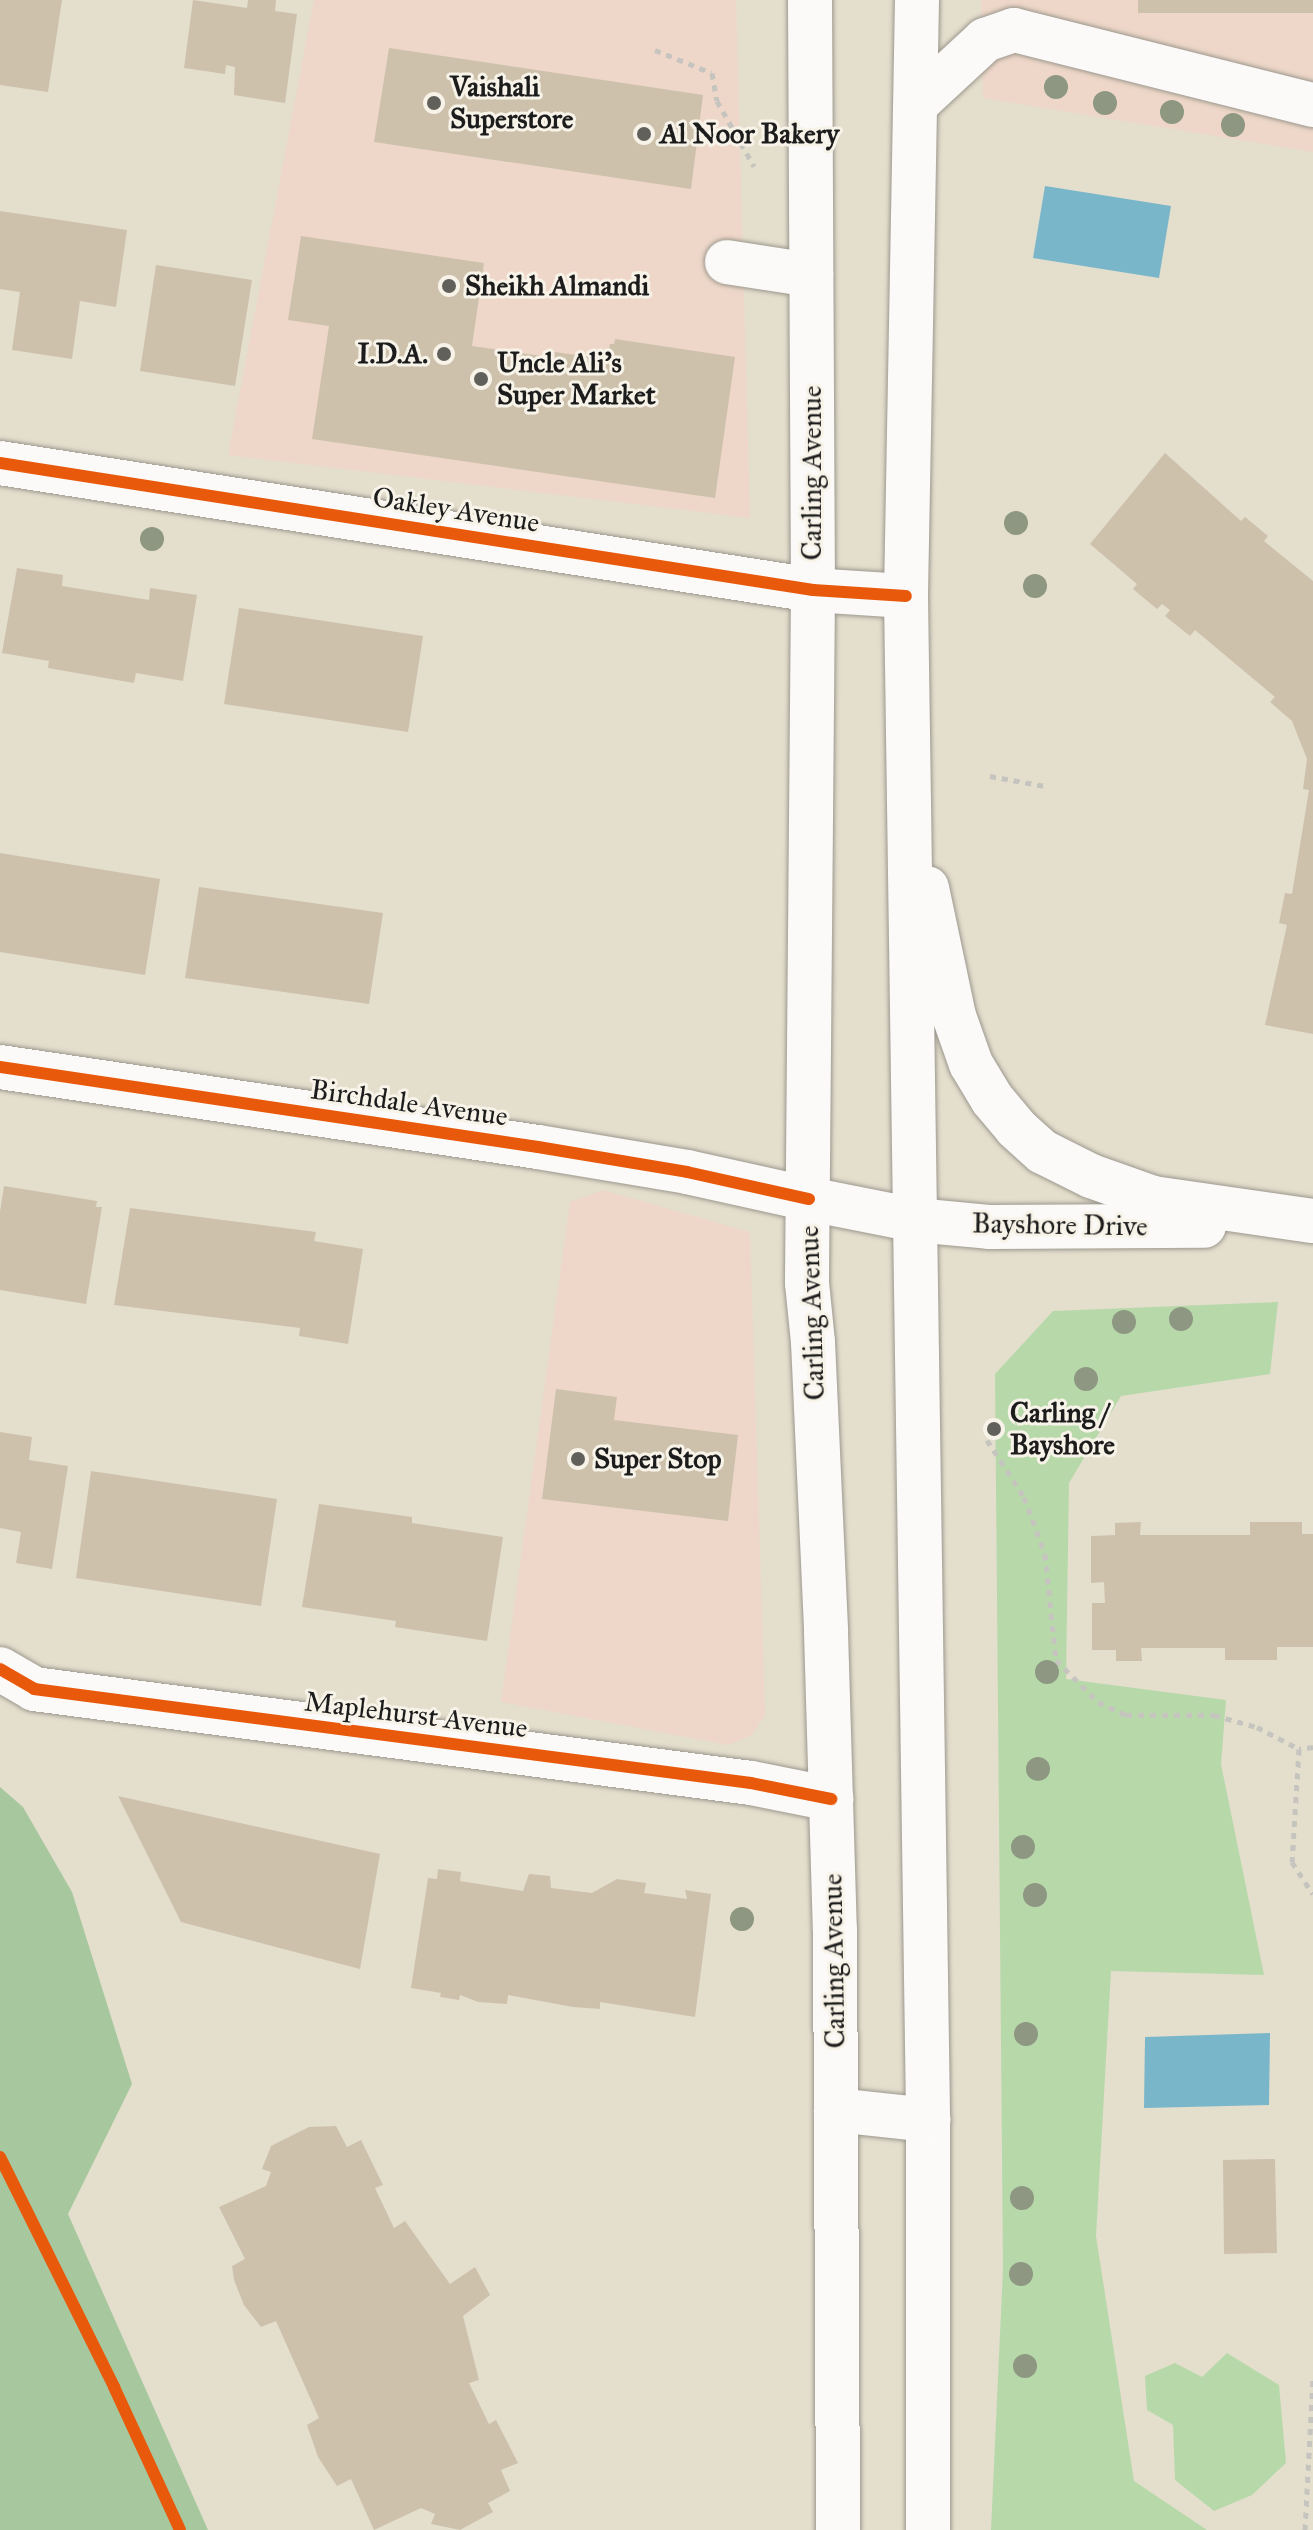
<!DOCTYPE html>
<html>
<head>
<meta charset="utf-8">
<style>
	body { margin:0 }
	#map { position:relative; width:1313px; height:2530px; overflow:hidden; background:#e4decd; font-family:"IM FELL Great Primer",serif }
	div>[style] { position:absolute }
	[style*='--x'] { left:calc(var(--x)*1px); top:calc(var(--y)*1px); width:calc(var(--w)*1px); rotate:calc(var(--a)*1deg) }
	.built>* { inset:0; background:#eed7c8 }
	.green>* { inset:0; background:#b7d9aa }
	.forest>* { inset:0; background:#a7c89e }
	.water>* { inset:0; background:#79b6ca }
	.building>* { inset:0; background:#cdc1ac }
	.path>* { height:5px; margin-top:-2.5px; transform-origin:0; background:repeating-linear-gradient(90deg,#c5c4bf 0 6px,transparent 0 12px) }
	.roads { filter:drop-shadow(0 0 2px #9c988e) drop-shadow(0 0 2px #9c988e) }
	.minor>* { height:44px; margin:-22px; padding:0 22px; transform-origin:22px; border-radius:22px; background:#fbfaf8 }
	.major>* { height:44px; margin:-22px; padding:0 22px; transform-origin:22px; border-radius:22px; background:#fbfaf8 }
	.cycleway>* { height:12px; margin:-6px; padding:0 6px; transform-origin:6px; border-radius:6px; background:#e8590c }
	.trees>* { width:24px; height:24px; margin:-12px; border-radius:50%; background:#8d9782 }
	.dots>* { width:22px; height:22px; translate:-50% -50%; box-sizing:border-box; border:4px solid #f7f3e8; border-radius:50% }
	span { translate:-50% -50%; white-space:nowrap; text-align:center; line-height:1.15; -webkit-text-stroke:6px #f7f3e8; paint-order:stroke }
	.poi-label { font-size:28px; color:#1c1c1c; font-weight:700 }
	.left { translate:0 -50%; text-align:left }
	.right { translate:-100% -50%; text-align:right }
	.street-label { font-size:28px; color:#1c1c1c }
</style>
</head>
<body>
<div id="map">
	<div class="built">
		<i style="clip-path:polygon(314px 0,736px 0,750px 518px,228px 455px)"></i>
		<i style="clip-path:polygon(981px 0,1313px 0,1313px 152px,983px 98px)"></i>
		<i style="clip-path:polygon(603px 1190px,750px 1232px,765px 1715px,752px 1735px,728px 1745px,501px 1702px,570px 1202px)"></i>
	</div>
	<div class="green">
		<i style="clip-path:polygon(1278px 1302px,1270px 1374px,1121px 1396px,1069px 1483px,1066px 1679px,1226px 1700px,1221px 1764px,1264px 1975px,1111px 1971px,1096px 2236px,1134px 2481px,1207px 2530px,991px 2530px,1003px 2269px,995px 1374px,1053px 1311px)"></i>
		<i style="clip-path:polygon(1227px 2353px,1279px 2385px,1286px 2463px,1252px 2495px,1214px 2511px,1175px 2480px,1173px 2425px,1147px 2410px,1145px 2376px,1175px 2363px,1202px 2377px)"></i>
	</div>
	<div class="forest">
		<i style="clip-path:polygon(0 1787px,23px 1807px,72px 1892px,132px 2084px,68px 2214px,208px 2530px,0 2530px)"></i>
	</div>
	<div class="water">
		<i style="clip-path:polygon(1045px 186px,1171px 206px,1159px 278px,1033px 258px)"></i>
		<i style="clip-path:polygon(1270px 2033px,1269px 2105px,1144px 2108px,1145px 2037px)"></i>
	</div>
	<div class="building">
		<i style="clip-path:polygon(0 0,62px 0,48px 92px,0 85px)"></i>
		<i style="clip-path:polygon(193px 0,247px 8px,248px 0,276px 0,275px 11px,297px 14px,285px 103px,234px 95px,235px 67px,226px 65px,225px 74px,184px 68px)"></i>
		<i style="clip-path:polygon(1138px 0,1313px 0,1313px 13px,1138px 13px)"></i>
		<i style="clip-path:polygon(389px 48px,703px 95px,691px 189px,374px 142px)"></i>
		<i style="clip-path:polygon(0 211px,127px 230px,116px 307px,80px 301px,72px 359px,12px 350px,20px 292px,0 289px)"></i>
		<i style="clip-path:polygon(301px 236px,484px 263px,472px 346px,555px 358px,555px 352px,590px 357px,589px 364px,606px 366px,610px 344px,614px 344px,615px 339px,735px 357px,715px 498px,312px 439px,329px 326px,288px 320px)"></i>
		<i style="clip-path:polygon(156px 265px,252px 280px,235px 386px,140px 371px)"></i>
		<i style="clip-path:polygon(1165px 453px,1241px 521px,1245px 517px,1268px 536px,1264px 541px,1313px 581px,1313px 1034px,1265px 1025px,1287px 925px,1279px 923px,1285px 893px,1292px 894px,1309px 790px,1303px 789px,1307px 759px,1292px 721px,1270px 702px,1275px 697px,1195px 630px,1190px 636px,1165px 616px,1170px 610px,1162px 604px,1157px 609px,1133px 589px,1137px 584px,1090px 544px)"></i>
		<i style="clip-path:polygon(17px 568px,63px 575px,62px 586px,149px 600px,150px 588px,197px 595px,183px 681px,136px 673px,134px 683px,48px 668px,49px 661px,2px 653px)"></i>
		<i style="clip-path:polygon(239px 608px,423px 636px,408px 732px,224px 704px)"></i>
		<i style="clip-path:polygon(0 853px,160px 879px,145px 975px,0 952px)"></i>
		<i style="clip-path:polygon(199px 887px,383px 913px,369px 1004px,185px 978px)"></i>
		<i style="clip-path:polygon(4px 1186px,97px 1201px,96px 1207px,102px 1207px,86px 1304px,0 1290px,0 1212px)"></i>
		<i style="clip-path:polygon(130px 1208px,316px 1232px,314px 1241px,363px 1249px,348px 1344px,299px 1336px,300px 1328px,114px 1305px)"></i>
		<i style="clip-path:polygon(556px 1389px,617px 1397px,614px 1420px,738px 1435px,728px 1521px,542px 1499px)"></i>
		<i style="clip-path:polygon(0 1432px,32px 1437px,29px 1460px,68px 1466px,52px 1569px,16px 1563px,21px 1532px,0 1528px)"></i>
		<i style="clip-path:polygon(91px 1471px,277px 1499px,261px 1606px,76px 1578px)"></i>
		<i style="clip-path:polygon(319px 1504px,412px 1517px,412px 1523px,503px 1537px,487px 1641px,395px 1627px,396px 1621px,302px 1607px)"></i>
		<i style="clip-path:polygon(1141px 1522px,1140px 1535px,1250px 1535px,1250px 1522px,1302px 1522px,1302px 1534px,1313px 1534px,1313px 1647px,1277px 1647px,1277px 1660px,1225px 1660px,1225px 1648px,1141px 1648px,1142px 1661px,1116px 1661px,1116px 1650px,1092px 1650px,1092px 1603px,1105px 1603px,1104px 1582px,1091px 1583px,1091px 1536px,1115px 1535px,1115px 1523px)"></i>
		<i style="clip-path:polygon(118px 1796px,380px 1854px,360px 1969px,181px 1922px)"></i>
		<i style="clip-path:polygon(438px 1869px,461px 1872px,460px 1881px,523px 1891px,529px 1874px,550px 1876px,551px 1888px,592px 1893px,617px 1879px,646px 1883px,644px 1893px,687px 1899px,685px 1890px,711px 1894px,695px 2017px,600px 2002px,600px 2009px,573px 2007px,508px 1995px,507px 2004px,478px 2002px,460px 1995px,459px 2000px,440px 1997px,441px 1993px,411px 1988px,428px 1878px,437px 1879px)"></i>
		<i style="clip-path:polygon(336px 2126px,347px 2147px,361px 2140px,383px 2185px,375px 2188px,394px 2228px,405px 2221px,450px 2284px,475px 2267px,490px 2295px,463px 2316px,479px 2380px,469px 2383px,489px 2424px,496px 2420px,518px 2463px,501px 2470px,510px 2491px,488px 2503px,493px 2512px,460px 2530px,431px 2524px,435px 2514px,421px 2508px,374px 2530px,351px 2479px,337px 2486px,318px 2457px,307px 2425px,319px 2418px,276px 2321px,261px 2327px,244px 2305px,234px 2280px,232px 2266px,245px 2259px,219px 2207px,266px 2186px,271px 2172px,262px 2169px,271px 2146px,309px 2127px)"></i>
		<i style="clip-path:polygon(1275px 2159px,1277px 2253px,1224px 2254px,1223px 2160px)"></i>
	</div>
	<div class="path">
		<i style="--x:655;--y:50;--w:61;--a:22"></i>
		<i style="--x:712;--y:73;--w:28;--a:80"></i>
		<i style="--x:717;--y:101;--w:75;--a:60.4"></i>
		<i style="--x:990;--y:776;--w:56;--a:10.3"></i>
		<i style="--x:987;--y:1440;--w:68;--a:57"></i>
		<i style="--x:1024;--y:1497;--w:61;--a:69.8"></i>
		<i style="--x:1045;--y:1554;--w:107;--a:84.1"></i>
		<i style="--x:1056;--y:1660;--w:59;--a:45"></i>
		<i style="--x:1098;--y:1702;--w:31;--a:25"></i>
		<i style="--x:1126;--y:1715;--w:88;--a:0"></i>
		<i style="--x:1214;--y:1715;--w:45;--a:15.6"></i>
		<i style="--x:1257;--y:1727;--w:47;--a:27.6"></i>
		<i style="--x:1313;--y:1747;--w:14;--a:172"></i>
		<i style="--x:1299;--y:1749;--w:113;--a:93.5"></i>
		<i style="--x:1292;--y:1862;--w:38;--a:57"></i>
		<i style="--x:1305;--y:2530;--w:154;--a:-87"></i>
	</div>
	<div class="roads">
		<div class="minor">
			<i style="--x:917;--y:103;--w:93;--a:-42.8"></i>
			<i style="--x:985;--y:40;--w:31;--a:-19"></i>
			<i style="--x:1014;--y:30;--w:308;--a:14.1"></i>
			<i style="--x:727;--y:262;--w:85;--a:8.8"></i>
			<i style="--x:0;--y:463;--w:823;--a:8.88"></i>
			<i style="--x:813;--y:590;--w:93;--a:3.7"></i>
			<i style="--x:0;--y:1067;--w:544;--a:8.46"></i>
			<i style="--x:538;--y:1147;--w:151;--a:9.5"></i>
			<i style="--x:687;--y:1172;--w:125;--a:12.5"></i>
			<i style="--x:0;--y:1669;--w:39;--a:30"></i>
			<i style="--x:34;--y:1689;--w:723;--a:7.47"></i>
			<i style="--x:751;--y:1783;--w:82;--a:11.3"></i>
		</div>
		<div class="major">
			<i style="--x:810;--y:0;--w:590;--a:89.71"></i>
			<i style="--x:813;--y:590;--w:693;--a:90.5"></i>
			<i style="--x:807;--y:1283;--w:59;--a:84.2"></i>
			<i style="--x:813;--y:1342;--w:290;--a:87.4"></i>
			<i style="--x:826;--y:1632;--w:298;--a:88.3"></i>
			<i style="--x:835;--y:1930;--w:600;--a:89.71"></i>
			<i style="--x:917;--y:0;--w:596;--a:91.06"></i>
			<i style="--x:906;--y:596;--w:1524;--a:89.17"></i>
			<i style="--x:928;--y:2120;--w:410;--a:90"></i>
			<i style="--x:927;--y:888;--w:131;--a:78.1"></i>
			<i style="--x:954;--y:1016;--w:51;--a:70.5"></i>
			<i style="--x:971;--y:1064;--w:41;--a:59"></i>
			<i style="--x:992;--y:1099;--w:38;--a:50"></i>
			<i style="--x:1016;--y:1128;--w:36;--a:42"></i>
			<i style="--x:1043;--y:1152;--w:54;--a:26.6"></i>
			<i style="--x:1091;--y:1176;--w:66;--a:19.5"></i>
			<i style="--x:1153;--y:1198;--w:162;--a:8.2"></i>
			<i style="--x:809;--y:1199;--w:108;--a:11.2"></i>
			<i style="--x:915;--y:1220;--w:74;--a:5.4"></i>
			<i style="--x:989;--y:1227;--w:215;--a:-0.3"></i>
			<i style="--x:836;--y:2110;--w:93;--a:6.2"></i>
		</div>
	</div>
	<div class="cycleway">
		<i style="--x:0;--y:463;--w:823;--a:8.88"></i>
		<i style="--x:813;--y:590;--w:93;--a:3.7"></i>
		<i style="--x:0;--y:1067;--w:544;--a:8.46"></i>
		<i style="--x:538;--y:1147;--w:151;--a:9.5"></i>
		<i style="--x:687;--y:1172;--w:125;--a:12.5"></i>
		<i style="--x:0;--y:1669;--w:39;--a:30"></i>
		<i style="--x:34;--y:1689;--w:723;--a:7.47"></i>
		<i style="--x:751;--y:1783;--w:82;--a:11.3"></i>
		<i style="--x:0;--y:2157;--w:257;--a:63.6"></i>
		<i style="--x:114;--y:2387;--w:157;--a:65.2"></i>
	</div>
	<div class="trees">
		<i style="left:1056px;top:87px"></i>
		<i style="left:1105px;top:103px"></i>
		<i style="left:1172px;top:112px"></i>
		<i style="left:1233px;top:125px"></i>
		<i style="left:1016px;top:523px"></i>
		<i style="left:152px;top:539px"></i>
		<i style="left:1035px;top:586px"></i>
		<i style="left:1181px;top:1319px"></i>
		<i style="left:1124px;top:1322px"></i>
		<i style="left:1086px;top:1379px"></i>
		<i style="left:1047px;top:1672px"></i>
		<i style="left:1038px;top:1769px"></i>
		<i style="left:1023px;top:1847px"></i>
		<i style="left:1035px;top:1895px"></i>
		<i style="left:742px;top:1919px"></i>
		<i style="left:1026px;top:2034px"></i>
		<i style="left:1022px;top:2198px"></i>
		<i style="left:1021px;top:2274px"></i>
		<i style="left:1025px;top:2366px"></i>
	</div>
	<div class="dots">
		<i style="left:434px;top:103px;background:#62605a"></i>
		<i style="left:644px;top:134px;background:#62605a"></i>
		<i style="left:449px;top:286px;background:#62605a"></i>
		<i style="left:444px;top:354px;background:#62605a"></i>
		<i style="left:481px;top:379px;background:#62605a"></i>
		<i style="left:994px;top:1429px;background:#62605a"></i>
		<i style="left:578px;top:1459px;background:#62605a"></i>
	</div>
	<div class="poi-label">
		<span class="left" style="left:450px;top:103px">Vaishali<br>Superstore</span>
		<span class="left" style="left:660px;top:134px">Al Noor Bakery</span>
		<span class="left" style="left:465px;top:286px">Sheikh Almandi</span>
		<span class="right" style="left:428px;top:354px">I.D.A.</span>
		<span class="left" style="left:497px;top:379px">Uncle Ali's<br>Super Market</span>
		<span class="left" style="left:1010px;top:1429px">Carling /<br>Bayshore</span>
		<span class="left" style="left:594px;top:1459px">Super Stop</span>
	</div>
	<div class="street-label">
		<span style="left:812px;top:473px;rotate:-90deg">Carling Avenue</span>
		<span style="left:456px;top:510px;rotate:9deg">Oakley Avenue</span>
		<span style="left:409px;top:1103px;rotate:8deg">Birchdale Avenue</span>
		<span style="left:1060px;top:1225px;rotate:1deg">Bayshore Drive</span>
		<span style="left:812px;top:1313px;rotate:-92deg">Carling Avenue</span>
		<span style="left:416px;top:1715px;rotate:7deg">Maplehurst Avenue</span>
		<span style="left:834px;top:1961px;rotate:-91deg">Carling Avenue</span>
	</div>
</div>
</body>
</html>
